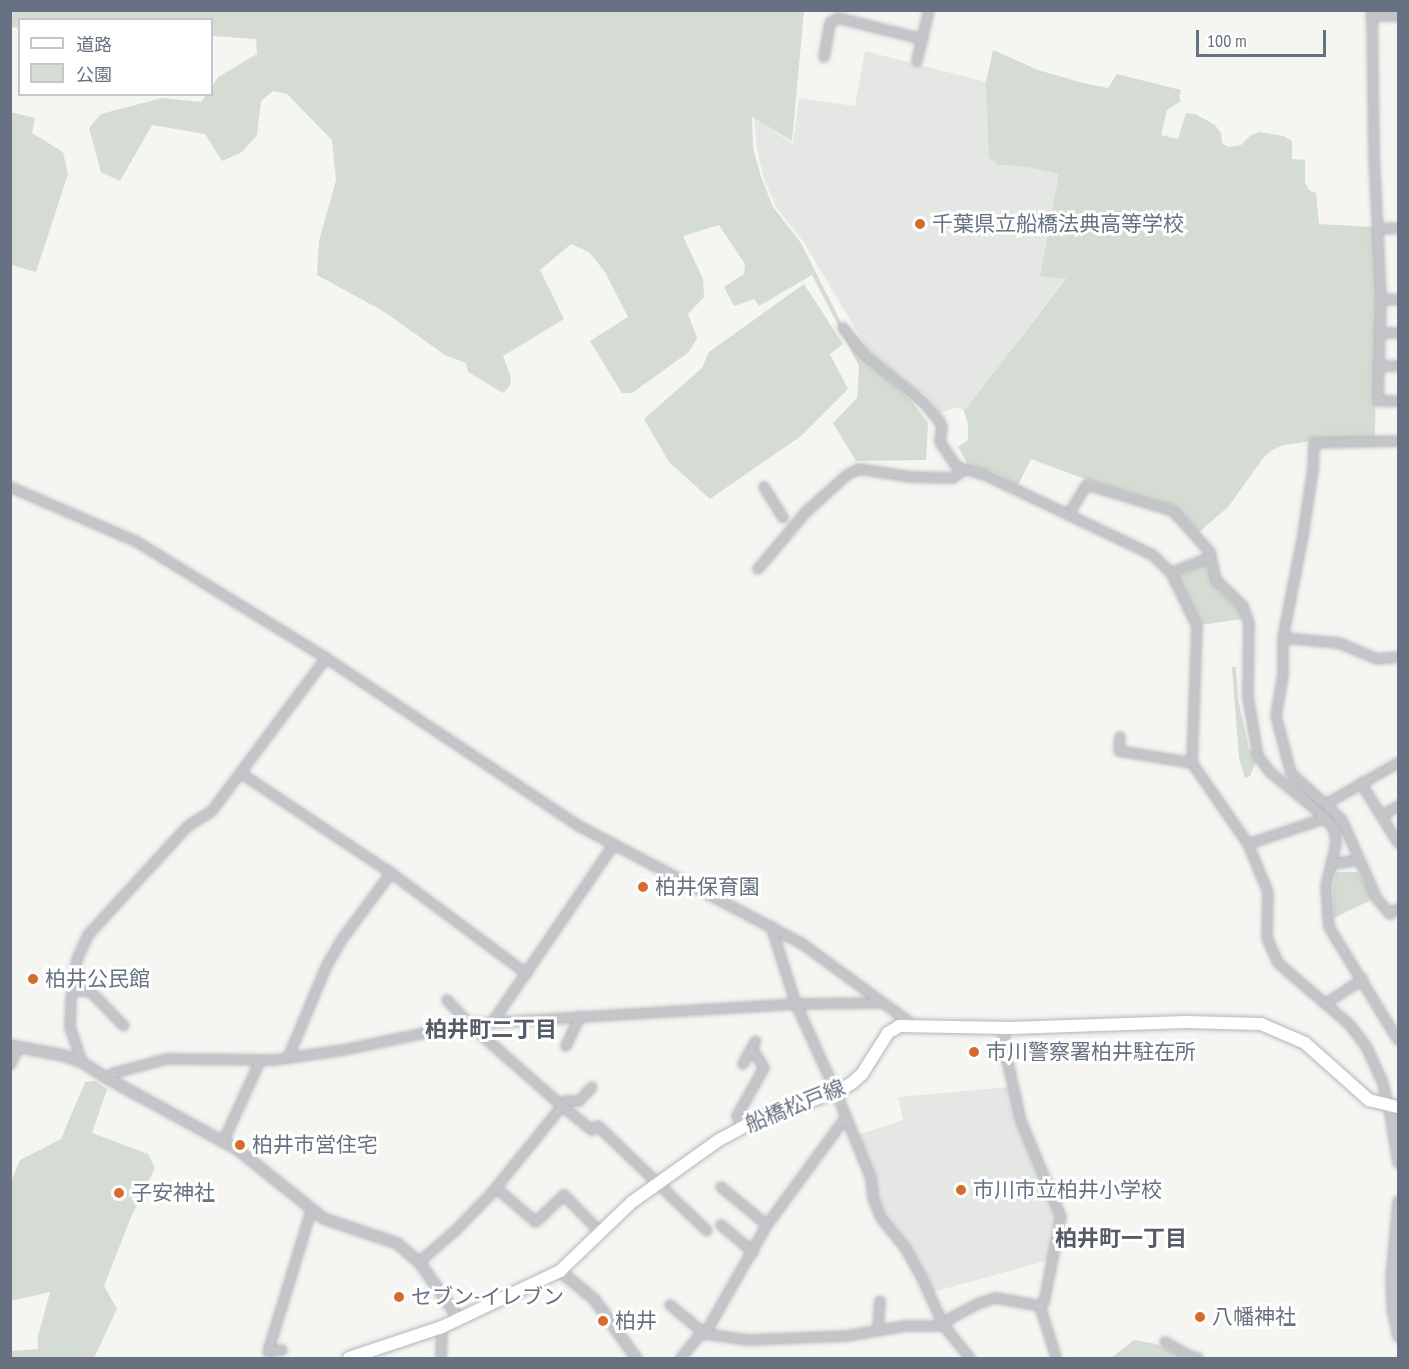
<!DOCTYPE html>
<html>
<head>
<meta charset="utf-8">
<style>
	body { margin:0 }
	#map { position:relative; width:1409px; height:1369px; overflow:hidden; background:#f5f5f2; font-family:"PT Sans Narrow","Noto Sans JP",sans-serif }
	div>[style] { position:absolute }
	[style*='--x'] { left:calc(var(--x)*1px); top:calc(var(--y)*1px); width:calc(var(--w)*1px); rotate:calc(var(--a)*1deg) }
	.built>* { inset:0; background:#e5e7e5 }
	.green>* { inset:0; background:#d5dcd3 }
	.roads { filter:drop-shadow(0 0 2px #b4b7bb) drop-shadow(0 0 2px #b4b7bb) }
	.minor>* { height:8px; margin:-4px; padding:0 4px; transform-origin:4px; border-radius:4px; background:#c3c5c9 }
	.tertiary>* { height:9px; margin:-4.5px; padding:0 4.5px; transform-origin:4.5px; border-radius:4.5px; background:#c3c5c9 }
	.primary>* { height:12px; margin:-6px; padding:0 6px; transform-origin:6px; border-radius:6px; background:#fff }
	.dots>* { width:16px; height:16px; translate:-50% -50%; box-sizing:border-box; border:3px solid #fff; border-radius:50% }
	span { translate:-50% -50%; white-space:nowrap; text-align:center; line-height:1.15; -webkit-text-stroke:6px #fff; paint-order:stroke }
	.poi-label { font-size:21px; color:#667281 }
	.left { translate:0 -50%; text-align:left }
	.street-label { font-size:21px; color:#667281 }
	.neighbourhood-label { font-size:22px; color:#535c67; font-weight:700 }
	.frame { position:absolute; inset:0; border:12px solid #667281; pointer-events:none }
	.legend { position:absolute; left:18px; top:18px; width:195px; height:78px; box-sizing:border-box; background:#fff; border:2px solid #c2c7cd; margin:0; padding:8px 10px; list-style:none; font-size:18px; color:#667281 }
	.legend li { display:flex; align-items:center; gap:12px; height:30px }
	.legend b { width:30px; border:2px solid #c2c7cd }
	.scale { position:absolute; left:1196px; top:30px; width:130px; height:27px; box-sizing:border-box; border:3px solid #667281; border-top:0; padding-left:8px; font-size:18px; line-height:21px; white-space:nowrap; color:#667281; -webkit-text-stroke:4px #fff; paint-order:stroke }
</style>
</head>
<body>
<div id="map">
	<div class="built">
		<i style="clip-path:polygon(865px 51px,986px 82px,999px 165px,1028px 167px,1060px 174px,1040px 275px,1066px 278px,964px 411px,958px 407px,940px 413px,929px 397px,913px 388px,867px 348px,803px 241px,776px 207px,764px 179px,757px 149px,754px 117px,793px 144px,799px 98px,855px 106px)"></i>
		<i style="clip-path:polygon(1010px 1087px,1018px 1122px,1058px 1220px,1049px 1260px,933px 1292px,910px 1249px,886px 1219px,857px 1135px,903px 1120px,898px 1097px)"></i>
	</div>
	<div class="green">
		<i style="clip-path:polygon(10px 11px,804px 11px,792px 141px,752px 117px,753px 148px,761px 177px,773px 207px,801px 243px,854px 348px,912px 402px,928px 423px,926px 460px,856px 461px,833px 423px,857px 398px,859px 366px,812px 275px,759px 306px,754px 299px,734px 306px,724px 287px,744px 274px,745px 264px,719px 225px,683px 236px,703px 279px,704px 297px,688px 314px,697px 338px,689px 352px,632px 393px,622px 393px,590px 341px,628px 317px,605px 272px,589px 252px,571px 244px,540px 270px,564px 319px,503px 356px,511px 377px,510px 386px,503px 393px,468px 372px,466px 363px,445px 355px,383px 311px,317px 275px,319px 241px,336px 180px,332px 140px,287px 94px,273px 91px,261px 101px,257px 135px,242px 152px,222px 161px,205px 134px,152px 125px,120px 181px,101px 172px,89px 128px,101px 114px,162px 98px,201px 102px,206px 95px,212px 94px,212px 87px,218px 77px,257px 54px,256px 39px,212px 36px,212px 20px,20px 20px,19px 28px,11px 27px)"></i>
		<i style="clip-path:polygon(993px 50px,1038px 70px,1083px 83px,1108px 88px,1117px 74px,1181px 90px,1179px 96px,1181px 101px,1167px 110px,1161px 135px,1178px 139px,1186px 113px,1195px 114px,1215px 125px,1221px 133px,1222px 143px,1228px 147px,1241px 145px,1250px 136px,1259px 132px,1284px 136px,1292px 141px,1292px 159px,1305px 160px,1305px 182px,1309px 190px,1316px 193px,1319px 224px,1373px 227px,1377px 237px,1375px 440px,1312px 441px,1284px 445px,1272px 450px,1264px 457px,1228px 507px,1199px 532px,1174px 506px,1085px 479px,1031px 459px,1018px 485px,994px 472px,969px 466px,958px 447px,968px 440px,968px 424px,964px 411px,1066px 279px,1040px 276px,1059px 174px,1028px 167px,999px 165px,989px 158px,986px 82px)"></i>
		<i style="clip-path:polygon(10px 112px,35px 118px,32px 133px,63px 152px,68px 174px,36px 272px,11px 265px)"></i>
		<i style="clip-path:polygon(804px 284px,843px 344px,830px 354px,848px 389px,801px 436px,710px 499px,669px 462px,644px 419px,702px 368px,709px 352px)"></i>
		<i style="clip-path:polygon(1206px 564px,1218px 589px,1239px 609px,1242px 619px,1201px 625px,1178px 577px)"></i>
		<i style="clip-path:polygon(1232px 667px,1236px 667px,1238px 699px,1249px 749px,1253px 751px,1256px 762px,1250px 776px,1245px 778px,1239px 758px)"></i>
		<i style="clip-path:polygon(1336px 872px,1358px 872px,1373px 899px,1334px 918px,1333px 888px)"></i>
		<i style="clip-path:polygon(95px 1081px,107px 1089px,92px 1133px,148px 1154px,155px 1168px,131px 1217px,104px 1286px,117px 1309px,94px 1358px,11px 1358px,11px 1351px,38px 1349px,38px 1336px,50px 1292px,11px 1301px,11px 1182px,20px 1160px,61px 1139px,85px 1082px)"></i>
		<i style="clip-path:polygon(1134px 1340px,1156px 1344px,1183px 1358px,1111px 1358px)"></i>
	</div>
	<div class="roads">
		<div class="minor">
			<i style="--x:1372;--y:10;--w:145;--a:89.2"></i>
			<i style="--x:1374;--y:155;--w:144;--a:87.2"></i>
			<i style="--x:1381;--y:299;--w:102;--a:91.7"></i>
			<i style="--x:1378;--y:401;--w:20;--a:0"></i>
			<i style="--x:1371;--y:16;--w:27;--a:0"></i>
			<i style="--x:824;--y:57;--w:35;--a:-80"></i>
			<i style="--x:830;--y:23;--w:9;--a:-32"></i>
			<i style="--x:838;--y:18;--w:87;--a:14"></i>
			<i style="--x:917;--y:61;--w:52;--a:-76.8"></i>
			<i style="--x:1379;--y:229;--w:19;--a:-3"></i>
			<i style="--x:1381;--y:299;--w:17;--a:3"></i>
			<i style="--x:843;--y:328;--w:32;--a:51"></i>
			<i style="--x:863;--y:353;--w:80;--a:39.4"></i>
			<i style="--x:925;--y:404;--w:23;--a:50"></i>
			<i style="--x:940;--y:422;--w:5;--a:68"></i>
			<i style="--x:942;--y:427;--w:15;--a:98"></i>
			<i style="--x:940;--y:442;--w:30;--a:56"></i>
			<i style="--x:957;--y:467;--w:29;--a:16"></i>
			<i style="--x:985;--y:475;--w:186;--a:25.5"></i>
			<i style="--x:1153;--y:555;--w:25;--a:45"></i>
			<i style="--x:1171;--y:573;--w:59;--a:63.9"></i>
			<i style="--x:1197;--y:626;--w:137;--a:92.1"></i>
			<i style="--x:1192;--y:763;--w:98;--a:55.3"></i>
			<i style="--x:1248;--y:844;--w:52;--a:67.4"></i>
			<i style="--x:1268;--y:892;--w:46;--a:91.2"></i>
			<i style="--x:1267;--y:938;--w:27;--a:66"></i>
			<i style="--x:1278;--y:963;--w:95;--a:40.7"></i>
			<i style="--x:1350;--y:1025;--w:26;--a:53"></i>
			<i style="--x:1366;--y:1046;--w:41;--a:65.3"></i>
			<i style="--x:1383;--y:1083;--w:24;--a:78"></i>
			<i style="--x:1379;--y:333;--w:19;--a:0"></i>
			<i style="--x:1378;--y:366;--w:20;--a:0"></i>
			<i style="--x:1398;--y:441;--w:84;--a:178.6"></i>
			<i style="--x:1314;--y:443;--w:26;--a:92"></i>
			<i style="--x:1313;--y:469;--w:67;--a:98.6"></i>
			<i style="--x:1303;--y:535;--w:105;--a:101"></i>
			<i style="--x:1283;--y:638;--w:56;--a:5.1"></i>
			<i style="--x:1339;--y:643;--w:41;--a:22.8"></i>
			<i style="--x:1377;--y:659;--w:21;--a:-5"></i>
			<i style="--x:10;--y:487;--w:138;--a:23.4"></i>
			<i style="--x:137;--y:542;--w:222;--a:31.5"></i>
			<i style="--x:326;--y:658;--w:301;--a:33.6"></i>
			<i style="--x:577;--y:825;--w:253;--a:27.8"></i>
			<i style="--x:801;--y:943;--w:137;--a:36.1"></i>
			<i style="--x:764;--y:487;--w:36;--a:58"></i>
			<i style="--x:1068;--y:515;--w:36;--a:-58"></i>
			<i style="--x:1087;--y:485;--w:90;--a:16.8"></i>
			<i style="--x:1173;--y:511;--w:55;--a:47.9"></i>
			<i style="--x:1210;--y:552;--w:29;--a:78"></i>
			<i style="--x:1216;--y:580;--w:37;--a:44"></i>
			<i style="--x:1243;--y:606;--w:18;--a:71"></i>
			<i style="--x:1249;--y:623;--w:74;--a:90.8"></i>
			<i style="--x:1248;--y:697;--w:60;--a:80.4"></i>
			<i style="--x:1258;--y:756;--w:21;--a:53"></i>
			<i style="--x:1271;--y:773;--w:71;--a:39.3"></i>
			<i style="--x:1326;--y:818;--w:17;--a:57"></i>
			<i style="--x:1335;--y:832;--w:12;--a:85"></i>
			<i style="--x:1336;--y:844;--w:43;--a:103.4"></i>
			<i style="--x:1326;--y:886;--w:41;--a:85.8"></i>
			<i style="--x:1329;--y:927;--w:132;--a:58.6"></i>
			<i style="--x:758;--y:569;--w:75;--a:-49.9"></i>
			<i style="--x:806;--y:512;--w:55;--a:-42.1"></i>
			<i style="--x:847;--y:475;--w:13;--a:-27"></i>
			<i style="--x:859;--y:469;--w:53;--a:8.7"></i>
			<i style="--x:911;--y:477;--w:42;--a:1.4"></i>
			<i style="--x:953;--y:478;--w:14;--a:-36"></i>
			<i style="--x:1171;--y:573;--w:43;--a:-21.8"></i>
			<i style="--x:1283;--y:638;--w:37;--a:90"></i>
			<i style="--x:1283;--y:675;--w:42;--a:99.7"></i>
			<i style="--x:1276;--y:716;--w:59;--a:75.3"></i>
			<i style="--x:1291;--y:773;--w:69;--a:42.7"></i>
			<i style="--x:1342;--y:820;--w:86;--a:66.1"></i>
			<i style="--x:1377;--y:899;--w:20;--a:49"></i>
			<i style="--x:1390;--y:914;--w:9;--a:-32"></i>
			<i style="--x:1120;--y:737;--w:14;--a:94"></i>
			<i style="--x:1119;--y:751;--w:74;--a:9.3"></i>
			<i style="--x:242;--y:774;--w:179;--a:33.6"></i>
			<i style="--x:1361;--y:783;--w:70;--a:58.3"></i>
			<i style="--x:1326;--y:804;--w:83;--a:-29.7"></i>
			<i style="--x:1382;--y:816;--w:19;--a:-32"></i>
			<i style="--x:1248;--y:844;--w:82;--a:-18.4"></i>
			<i style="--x:1331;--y:864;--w:29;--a:-8"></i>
			<i style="--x:771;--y:926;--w:82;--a:72.2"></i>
			<i style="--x:796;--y:1004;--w:97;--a:65.6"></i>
			<i style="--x:836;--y:1092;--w:93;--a:67.9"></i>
			<i style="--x:871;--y:1178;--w:20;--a:84"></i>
			<i style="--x:873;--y:1198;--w:22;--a:68"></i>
			<i style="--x:881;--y:1218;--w:40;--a:51"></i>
			<i style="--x:906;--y:1249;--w:33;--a:61"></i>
			<i style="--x:922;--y:1278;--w:53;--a:65.4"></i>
			<i style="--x:944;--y:1326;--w:41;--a:50.9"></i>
			<i style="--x:73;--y:990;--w:18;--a:6"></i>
			<i style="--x:91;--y:992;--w:47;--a:45.9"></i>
			<i style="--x:447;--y:1000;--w:33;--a:47"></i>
			<i style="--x:469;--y:1024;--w:124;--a:41.4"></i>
			<i style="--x:562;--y:1106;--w:38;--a:39"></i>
			<i style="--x:592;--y:1130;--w:7;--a:-34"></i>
			<i style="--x:598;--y:1126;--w:151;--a:43.9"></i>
			<i style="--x:1325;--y:1004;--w:45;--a:-33.3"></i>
			<i style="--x:492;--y:1023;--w:217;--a:-55.7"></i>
			<i style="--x:1003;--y:1027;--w:32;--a:83"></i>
			<i style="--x:1007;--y:1059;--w:64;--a:77.3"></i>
			<i style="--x:1021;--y:1121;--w:104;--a:67.4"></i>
			<i style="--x:1061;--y:1217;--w:87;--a:101.3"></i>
			<i style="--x:1044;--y:1302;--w:6;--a:135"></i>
			<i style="--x:1040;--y:1306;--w:53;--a:72.6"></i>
			<i style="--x:566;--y:1046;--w:33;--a:-65"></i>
			<i style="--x:288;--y:1058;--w:99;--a:-67.3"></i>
			<i style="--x:326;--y:967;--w:34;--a:-60"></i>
			<i style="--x:343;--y:938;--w:81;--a:-53.6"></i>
			<i style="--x:391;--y:873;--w:169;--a:36.6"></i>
			<i style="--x:82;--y:1062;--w:36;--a:-109"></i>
			<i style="--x:70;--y:1028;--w:28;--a:-88"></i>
			<i style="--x:71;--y:1000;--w:41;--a:-81.7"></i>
			<i style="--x:77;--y:959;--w:26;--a:-65"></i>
			<i style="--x:88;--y:935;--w:148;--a:-47.5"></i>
			<i style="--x:188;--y:826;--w:28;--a:-32"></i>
			<i style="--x:212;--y:811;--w:191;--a:-53.3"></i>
			<i style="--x:743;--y:1064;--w:26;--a:-61"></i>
			<i style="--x:10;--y:1065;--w:19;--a:-65"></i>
			<i style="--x:107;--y:1078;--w:9;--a:-36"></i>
			<i style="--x:114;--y:1073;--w:55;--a:-14.8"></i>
			<i style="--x:167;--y:1059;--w:108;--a:0.5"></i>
			<i style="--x:275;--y:1060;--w:69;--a:-8.4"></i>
			<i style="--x:343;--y:1050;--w:129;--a:-11.7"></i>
			<i style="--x:469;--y:1024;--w:328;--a:-3.5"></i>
			<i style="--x:796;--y:1004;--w:85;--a:-0.7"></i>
			<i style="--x:742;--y:1126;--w:11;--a:-117"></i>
			<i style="--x:737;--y:1116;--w:55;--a:-60.6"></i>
			<i style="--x:764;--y:1068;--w:23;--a:-121"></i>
			<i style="--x:223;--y:1142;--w:89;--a:-65.4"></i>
			<i style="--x:721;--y:1187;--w:60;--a:39.6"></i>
			<i style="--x:496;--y:1188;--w:52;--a:40.4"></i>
			<i style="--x:536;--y:1222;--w:39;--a:-44"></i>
			<i style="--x:564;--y:1195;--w:50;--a:45.8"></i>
			<i style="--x:721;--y:1225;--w:42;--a:40.2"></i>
			<i style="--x:419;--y:1262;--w:48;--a:-40.7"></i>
			<i style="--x:455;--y:1231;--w:50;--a:-45.8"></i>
			<i style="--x:490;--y:1195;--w:121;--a:-51"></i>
			<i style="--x:566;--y:1101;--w:13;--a:0"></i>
			<i style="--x:579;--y:1101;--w:19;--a:-47"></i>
			<i style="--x:670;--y:1305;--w:45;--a:39.6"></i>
			<i style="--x:705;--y:1334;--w:125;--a:-60.4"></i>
			<i style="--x:767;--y:1225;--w:134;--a:-53.8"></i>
			<i style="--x:878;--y:1329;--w:28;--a:-86"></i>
			<i style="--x:1165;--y:1342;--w:28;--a:30"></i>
			<i style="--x:1189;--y:1356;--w:9;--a:13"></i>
			<i style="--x:282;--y:1350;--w:14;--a:172"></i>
			<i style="--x:268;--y:1352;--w:147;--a:-73"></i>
			<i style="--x:441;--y:1358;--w:31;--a:-88"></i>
			<i style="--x:681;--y:1358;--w:28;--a:-51"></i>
			<i style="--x:699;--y:1336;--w:6;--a:-18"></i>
			<i style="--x:705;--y:1334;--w:44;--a:7.8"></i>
			<i style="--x:749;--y:1340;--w:98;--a:-2.3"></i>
			<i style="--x:847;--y:1336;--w:59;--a:-9.8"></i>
			<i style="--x:905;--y:1326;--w:39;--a:0"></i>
			<i style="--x:944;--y:1326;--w:11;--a:-49"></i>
			<i style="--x:951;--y:1318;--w:30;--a:-28"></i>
			<i style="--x:977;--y:1304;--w:20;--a:-18"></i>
			<i style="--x:996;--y:1298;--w:45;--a:10.3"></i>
		</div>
		<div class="tertiary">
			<i style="--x:10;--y:1045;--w:54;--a:10.7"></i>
			<i style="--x:63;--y:1055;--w:20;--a:20"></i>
			<i style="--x:82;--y:1062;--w:30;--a:33"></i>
			<i style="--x:107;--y:1078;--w:148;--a:28.6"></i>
			<i style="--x:237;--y:1149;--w:110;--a:38.7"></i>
			<i style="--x:323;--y:1218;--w:78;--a:18.7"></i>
			<i style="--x:397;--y:1243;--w:29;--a:41"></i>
			<i style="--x:419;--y:1262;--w:70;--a:54.9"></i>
			<i style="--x:1389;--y:1106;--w:57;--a:80.9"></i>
			<i style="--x:1398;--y:1201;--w:78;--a:95.1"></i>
			<i style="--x:1391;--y:1279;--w:33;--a:87"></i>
			<i style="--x:1393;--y:1312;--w:25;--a:78"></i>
			<i style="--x:560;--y:1271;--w:44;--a:39.5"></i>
			<i style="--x:594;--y:1299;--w:72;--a:54.6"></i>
		</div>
		<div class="primary">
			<i style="--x:349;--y:1358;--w:98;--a:-18.4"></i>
			<i style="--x:442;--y:1327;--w:131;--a:-25.4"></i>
			<i style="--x:560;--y:1271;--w:100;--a:-43.8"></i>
			<i style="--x:632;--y:1202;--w:107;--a:-35.5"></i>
			<i style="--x:719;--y:1140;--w:44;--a:-28.3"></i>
			<i style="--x:758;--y:1119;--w:83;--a:-19.1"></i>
			<i style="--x:836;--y:1092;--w:18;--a:-29"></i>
			<i style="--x:852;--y:1083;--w:13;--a:-42"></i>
			<i style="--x:862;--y:1074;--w:49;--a:-57.6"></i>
			<i style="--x:888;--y:1033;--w:13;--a:-32"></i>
			<i style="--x:899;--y:1026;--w:112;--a:1"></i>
			<i style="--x:1011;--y:1028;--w:174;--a:-2"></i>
			<i style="--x:1185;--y:1022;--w:76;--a:1.5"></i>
			<i style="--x:1261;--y:1024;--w:48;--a:23.4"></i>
			<i style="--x:1305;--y:1043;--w:86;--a:41.7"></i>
			<i style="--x:1369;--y:1100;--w:30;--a:14"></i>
		</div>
	</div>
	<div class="dots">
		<i style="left:920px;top:224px;background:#d96a2d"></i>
		<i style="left:643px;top:887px;background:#d96a2d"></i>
		<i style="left:33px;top:979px;background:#d96a2d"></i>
		<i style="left:974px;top:1052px;background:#d96a2d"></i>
		<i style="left:240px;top:1145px;background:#d96a2d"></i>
		<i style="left:961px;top:1190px;background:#d96a2d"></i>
		<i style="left:119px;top:1193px;background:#d96a2d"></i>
		<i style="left:399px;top:1297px;background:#d96a2d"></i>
		<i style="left:1200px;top:1317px;background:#d96a2d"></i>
		<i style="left:603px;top:1321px;background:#d96a2d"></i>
	</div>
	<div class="poi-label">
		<span class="left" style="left:932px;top:224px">千葉県立船橋法典高等学校</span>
		<span class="left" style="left:655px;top:887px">柏井保育園</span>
		<span class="left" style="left:45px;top:979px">柏井公民館</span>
		<span class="left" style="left:986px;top:1052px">市川警察署柏井駐在所</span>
		<span class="left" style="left:252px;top:1145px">柏井市営住宅</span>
		<span class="left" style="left:973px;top:1190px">市川市立柏井小学校</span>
		<span class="left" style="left:131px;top:1193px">子安神社</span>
		<span class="left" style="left:411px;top:1297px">セブン-イレブン</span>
		<span class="left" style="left:1212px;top:1317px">八幡神社</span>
		<span class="left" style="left:615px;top:1321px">柏井</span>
	</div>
	<div class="street-label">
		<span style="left:795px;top:1106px;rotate:-22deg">船橋松戸線</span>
	</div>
	<div class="neighbourhood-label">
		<span style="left:491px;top:1030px">柏井町二丁目</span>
		<span style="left:1121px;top:1239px">柏井町一丁目</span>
	</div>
	<div class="frame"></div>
	<ul class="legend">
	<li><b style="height:8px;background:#fff"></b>道路</li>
	<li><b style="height:16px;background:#d5dcd3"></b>公園</li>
	</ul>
	<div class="scale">100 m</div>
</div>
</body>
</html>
